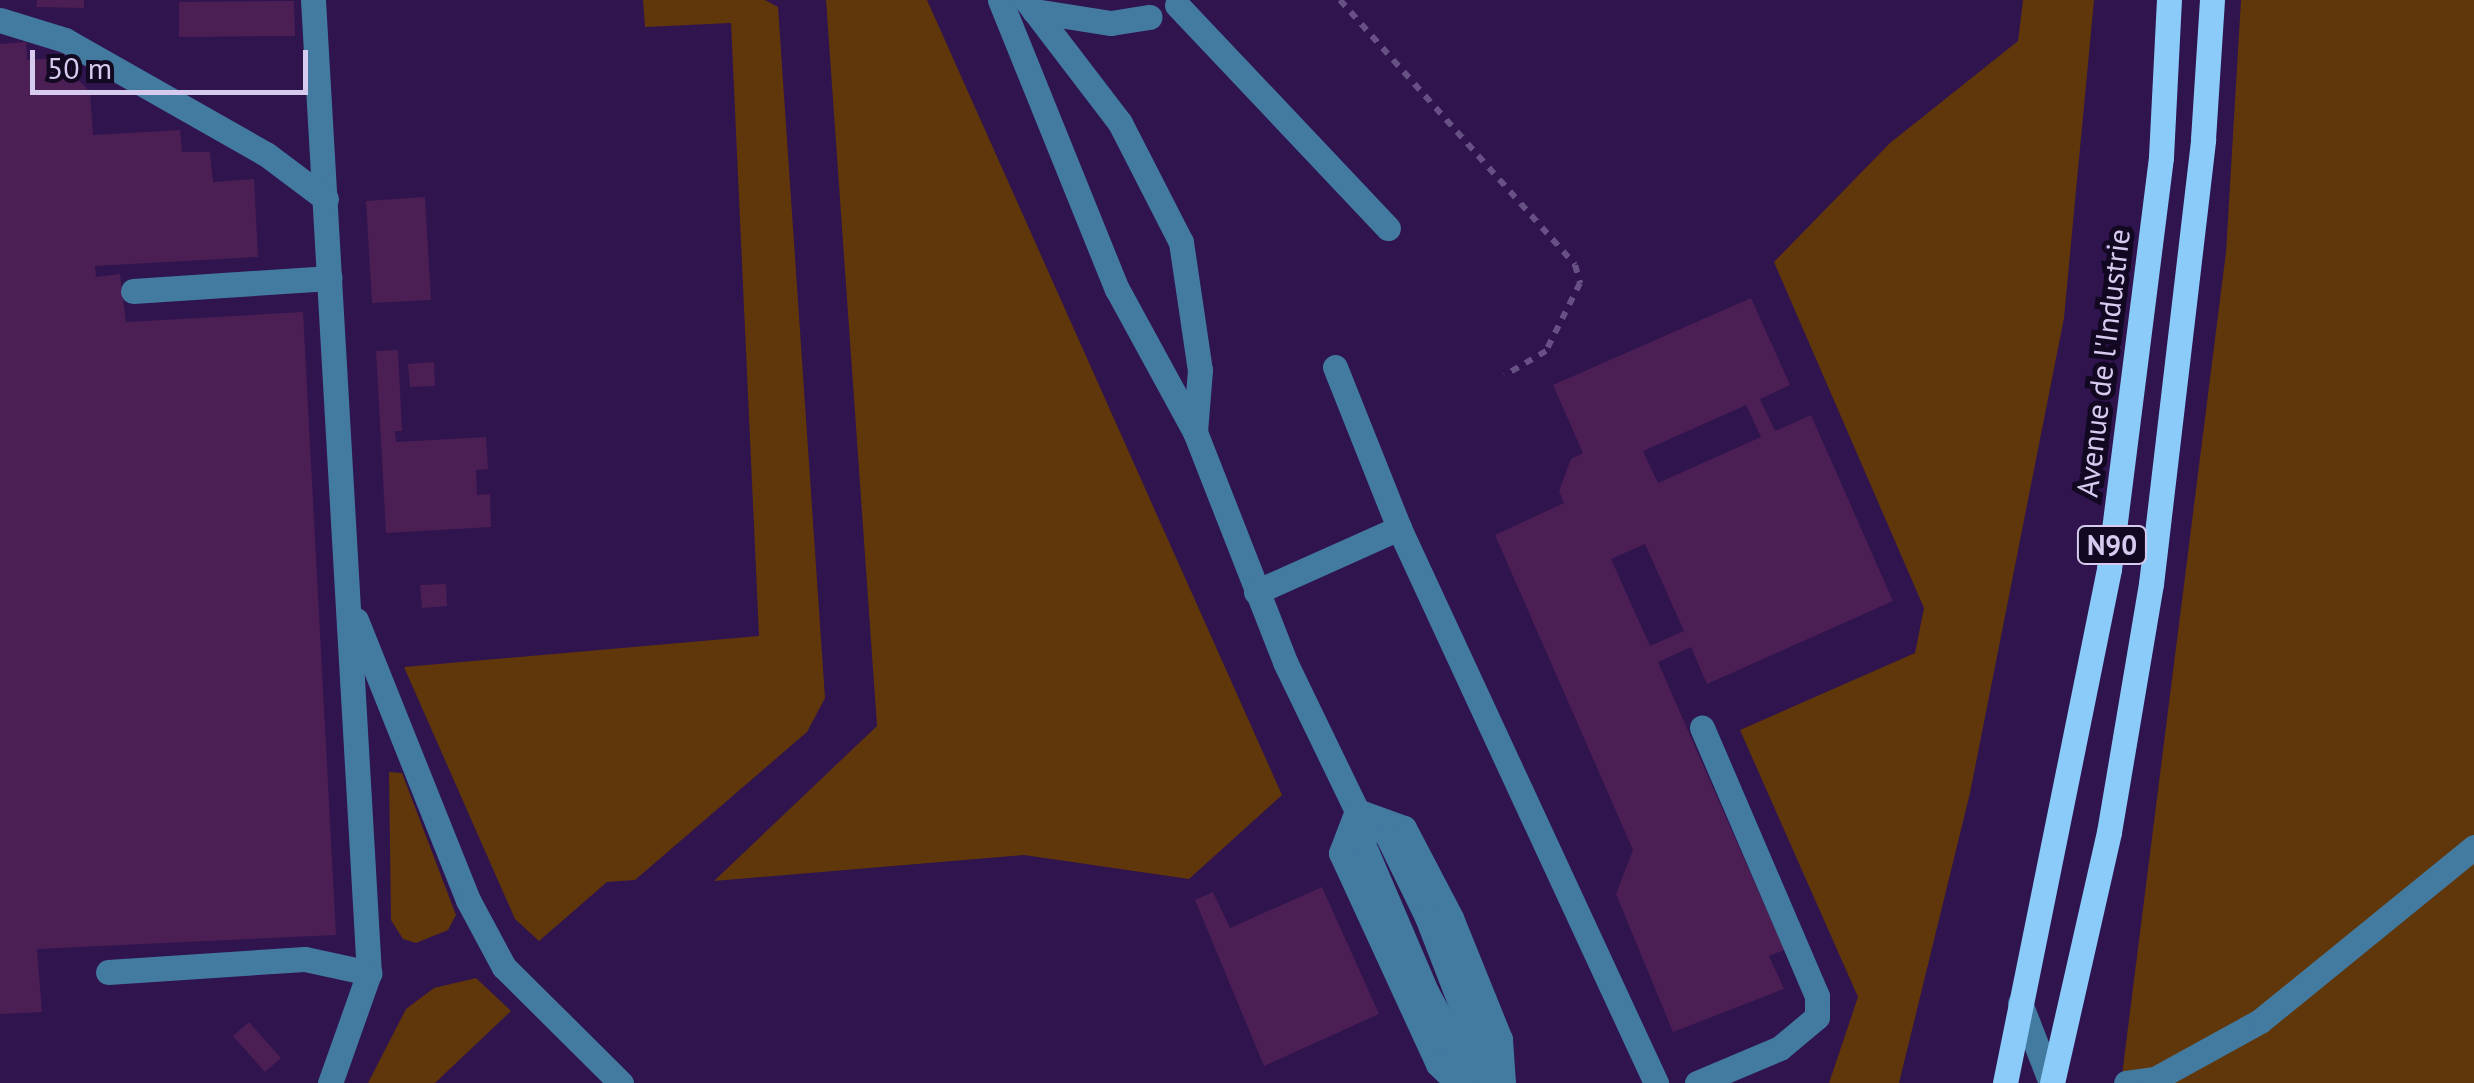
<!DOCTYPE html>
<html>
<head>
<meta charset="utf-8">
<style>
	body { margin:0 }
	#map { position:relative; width:2474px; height:1083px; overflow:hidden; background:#2f144e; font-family:"PT Sans",sans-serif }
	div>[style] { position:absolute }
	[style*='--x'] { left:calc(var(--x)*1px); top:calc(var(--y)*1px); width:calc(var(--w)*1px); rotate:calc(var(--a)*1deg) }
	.green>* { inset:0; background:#60360b }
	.building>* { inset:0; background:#4b1f54 }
	.path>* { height:6px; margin-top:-3px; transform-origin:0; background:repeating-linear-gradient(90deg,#675184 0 8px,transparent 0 16px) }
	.minor>* { height:25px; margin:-12.5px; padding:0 12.5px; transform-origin:12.5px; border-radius:12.5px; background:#437aa0 }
	.major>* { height:25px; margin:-12.5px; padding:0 12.5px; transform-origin:12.5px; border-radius:12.5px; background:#8acbfa }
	span { translate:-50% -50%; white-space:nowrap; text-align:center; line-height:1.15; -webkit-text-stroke:10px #120821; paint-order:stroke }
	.shield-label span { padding:2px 8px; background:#120821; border:2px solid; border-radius:8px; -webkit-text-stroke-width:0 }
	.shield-label { font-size:28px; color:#d6caee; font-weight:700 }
	.street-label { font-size:30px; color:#d6caee }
	.scale { position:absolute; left:30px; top:50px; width:278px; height:45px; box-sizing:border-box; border:5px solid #d6caee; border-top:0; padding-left:12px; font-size:30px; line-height:35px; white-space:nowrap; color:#d6caee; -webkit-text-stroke:8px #120821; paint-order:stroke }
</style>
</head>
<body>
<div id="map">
	<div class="green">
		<i style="clip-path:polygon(643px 0,765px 0,778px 7px,825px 698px,807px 732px,635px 880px,607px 882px,539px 941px,515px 919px,404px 667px,759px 636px,731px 23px,645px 27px)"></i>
		<i style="clip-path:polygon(826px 0,927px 0,1282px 795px,1189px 879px,1024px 855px,714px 881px,877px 726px)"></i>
		<i style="clip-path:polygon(2023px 0,2094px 0,2064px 318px,1970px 793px,1899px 1083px,1829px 1083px,1858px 997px,1740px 730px,1915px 653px,1924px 608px,1774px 262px,1890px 143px,2018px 41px)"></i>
		<i style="clip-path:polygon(2241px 0,2474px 0,2474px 1083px,2121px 1083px,2226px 252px)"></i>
		<i style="clip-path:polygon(389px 772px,402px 773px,456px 915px,448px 930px,416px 943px,403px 939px,391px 920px)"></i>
		<i style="clip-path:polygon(476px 978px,511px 1011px,435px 1083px,368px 1083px,406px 1009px,434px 988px)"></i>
	</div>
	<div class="building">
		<i style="clip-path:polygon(37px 0,84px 0,84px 8px,36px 7px)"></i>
		<i style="clip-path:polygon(294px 1px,295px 36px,179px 37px,179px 2px)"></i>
		<i style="clip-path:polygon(26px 42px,27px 60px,57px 58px,90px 92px,93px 135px,180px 130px,182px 152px,210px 152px,213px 182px,254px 179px,258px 257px,95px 266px,96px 277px,120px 274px,126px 322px,303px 312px,336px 935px,37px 949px,42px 1012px,0 1014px,0 44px)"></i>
		<i style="clip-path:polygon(425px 197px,431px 300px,372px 303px,366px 201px)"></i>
		<i style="clip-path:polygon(evenodd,1751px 298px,1790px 385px,1760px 399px,1775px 431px,1811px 415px,1893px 601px,1707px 684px,1691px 647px,1658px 662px,1784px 950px,1769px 956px,1784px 989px,1673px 1032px,1616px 894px,1633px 850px,1495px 535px,1564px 503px,1559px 491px,1571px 459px,1583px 453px,1553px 385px,1751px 298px,1746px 405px,1761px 437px,1658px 483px,1643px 451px,1746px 405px,1751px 298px,1645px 544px,1684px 631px,1650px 646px,1611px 559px,1645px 544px)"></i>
		<i style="clip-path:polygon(398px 350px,402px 431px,395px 431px,396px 442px,486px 437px,488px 469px,476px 470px,477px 495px,490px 494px,491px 527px,386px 533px,376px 351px)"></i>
		<i style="clip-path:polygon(434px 362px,435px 386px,410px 387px,408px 364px)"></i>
		<i style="clip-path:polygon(446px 584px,447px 606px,422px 608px,420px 585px)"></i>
		<i style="clip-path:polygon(1322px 887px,1379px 1014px,1264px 1066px,1195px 900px,1213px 892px,1230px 928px)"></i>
		<i style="clip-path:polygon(249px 1022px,281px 1058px,265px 1072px,233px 1036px)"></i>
	</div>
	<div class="path">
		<i style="--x:1340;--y:0;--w:354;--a:48.4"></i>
		<i style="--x:1575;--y:265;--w:19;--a:74"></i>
		<i style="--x:1580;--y:283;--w:76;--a:116.6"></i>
		<i style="--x:1546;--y:351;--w:48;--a:149.7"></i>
	</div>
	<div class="minor">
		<i style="--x:313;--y:0;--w:975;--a:86.71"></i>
		<i style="--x:369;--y:973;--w:117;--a:109.5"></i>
		<i style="--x:1000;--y:0;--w:312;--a:68"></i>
		<i style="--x:1117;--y:289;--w:163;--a:61.4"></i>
		<i style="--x:1195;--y:432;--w:247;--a:68.6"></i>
		<i style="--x:1285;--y:662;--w:165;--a:64.2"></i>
		<i style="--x:1357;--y:811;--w:34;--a:80"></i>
		<i style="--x:1363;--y:844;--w:160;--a:66.8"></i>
		<i style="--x:1426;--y:991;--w:104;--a:62"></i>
		<i style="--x:1026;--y:0;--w:155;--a:52.6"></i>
		<i style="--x:1120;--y:123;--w:134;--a:62.9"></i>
		<i style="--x:1181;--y:242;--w:129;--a:81.6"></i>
		<i style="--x:1200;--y:370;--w:62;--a:94.6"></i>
		<i style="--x:1177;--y:5;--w:307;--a:46.6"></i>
		<i style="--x:1034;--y:11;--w:78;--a:8.9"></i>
		<i style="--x:1111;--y:23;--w:39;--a:-9"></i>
		<i style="--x:0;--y:20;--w:68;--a:17.1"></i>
		<i style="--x:65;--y:40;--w:231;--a:29.6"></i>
		<i style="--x:266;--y:154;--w:75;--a:36.9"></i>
		<i style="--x:133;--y:291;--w:197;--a:-3.8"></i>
		<i style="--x:1335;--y:367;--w:173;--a:68.3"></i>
		<i style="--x:1399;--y:528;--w:612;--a:65.15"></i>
		<i style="--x:1256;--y:592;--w:157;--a:-24.1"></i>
		<i style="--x:356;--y:620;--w:302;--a:68.2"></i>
		<i style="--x:468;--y:900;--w:76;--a:61.8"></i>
		<i style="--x:504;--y:967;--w:165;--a:44.8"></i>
		<i style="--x:1357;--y:811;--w:50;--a:19.9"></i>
		<i style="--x:1404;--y:828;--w:102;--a:62.4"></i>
		<i style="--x:1451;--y:918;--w:131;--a:68"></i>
		<i style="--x:1500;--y:1039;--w:44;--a:86.1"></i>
		<i style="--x:1357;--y:811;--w:45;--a:110.9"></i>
		<i style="--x:1341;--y:853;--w:232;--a:65.3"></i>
		<i style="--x:1438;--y:1064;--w:28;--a:44"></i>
		<i style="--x:1367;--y:819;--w:26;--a:39"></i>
		<i style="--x:1387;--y:835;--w:91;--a:64"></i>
		<i style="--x:1427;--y:917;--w:178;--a:68.9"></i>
		<i style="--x:108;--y:972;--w:197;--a:-3.8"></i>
		<i style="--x:305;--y:959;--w:66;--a:12.3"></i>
		<i style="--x:2020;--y:1003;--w:86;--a:68.8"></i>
		<i style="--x:1697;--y:1083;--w:90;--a:-22.9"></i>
		<i style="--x:1780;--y:1048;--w:48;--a:-40"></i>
		<i style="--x:1817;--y:1017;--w:21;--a:-90"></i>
		<i style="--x:1817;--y:996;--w:292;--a:-113.2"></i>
		<i style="--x:2126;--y:1083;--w:29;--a:-8"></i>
		<i style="--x:2155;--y:1079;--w:120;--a:-28.9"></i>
		<i style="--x:2260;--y:1021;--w:276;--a:-39.1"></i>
	</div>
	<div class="major">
		<i style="--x:2005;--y:1083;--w:524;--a:-78.56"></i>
		<i style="--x:2109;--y:569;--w:415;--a:-82.8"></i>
		<i style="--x:2161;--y:157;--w:157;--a:-87.1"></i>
		<i style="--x:2052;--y:1083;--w:257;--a:-77.2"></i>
		<i style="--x:2109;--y:832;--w:252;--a:-80.4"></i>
		<i style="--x:2151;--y:584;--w:448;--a:-83.3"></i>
		<i style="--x:2203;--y:139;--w:139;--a:-86.3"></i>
	</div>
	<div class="shield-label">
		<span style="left:2112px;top:545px">N90</span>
	</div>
	<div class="street-label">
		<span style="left:2103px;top:363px;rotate:-83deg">Avenue de l'Industrie</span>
	</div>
	<div class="scale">50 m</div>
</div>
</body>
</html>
